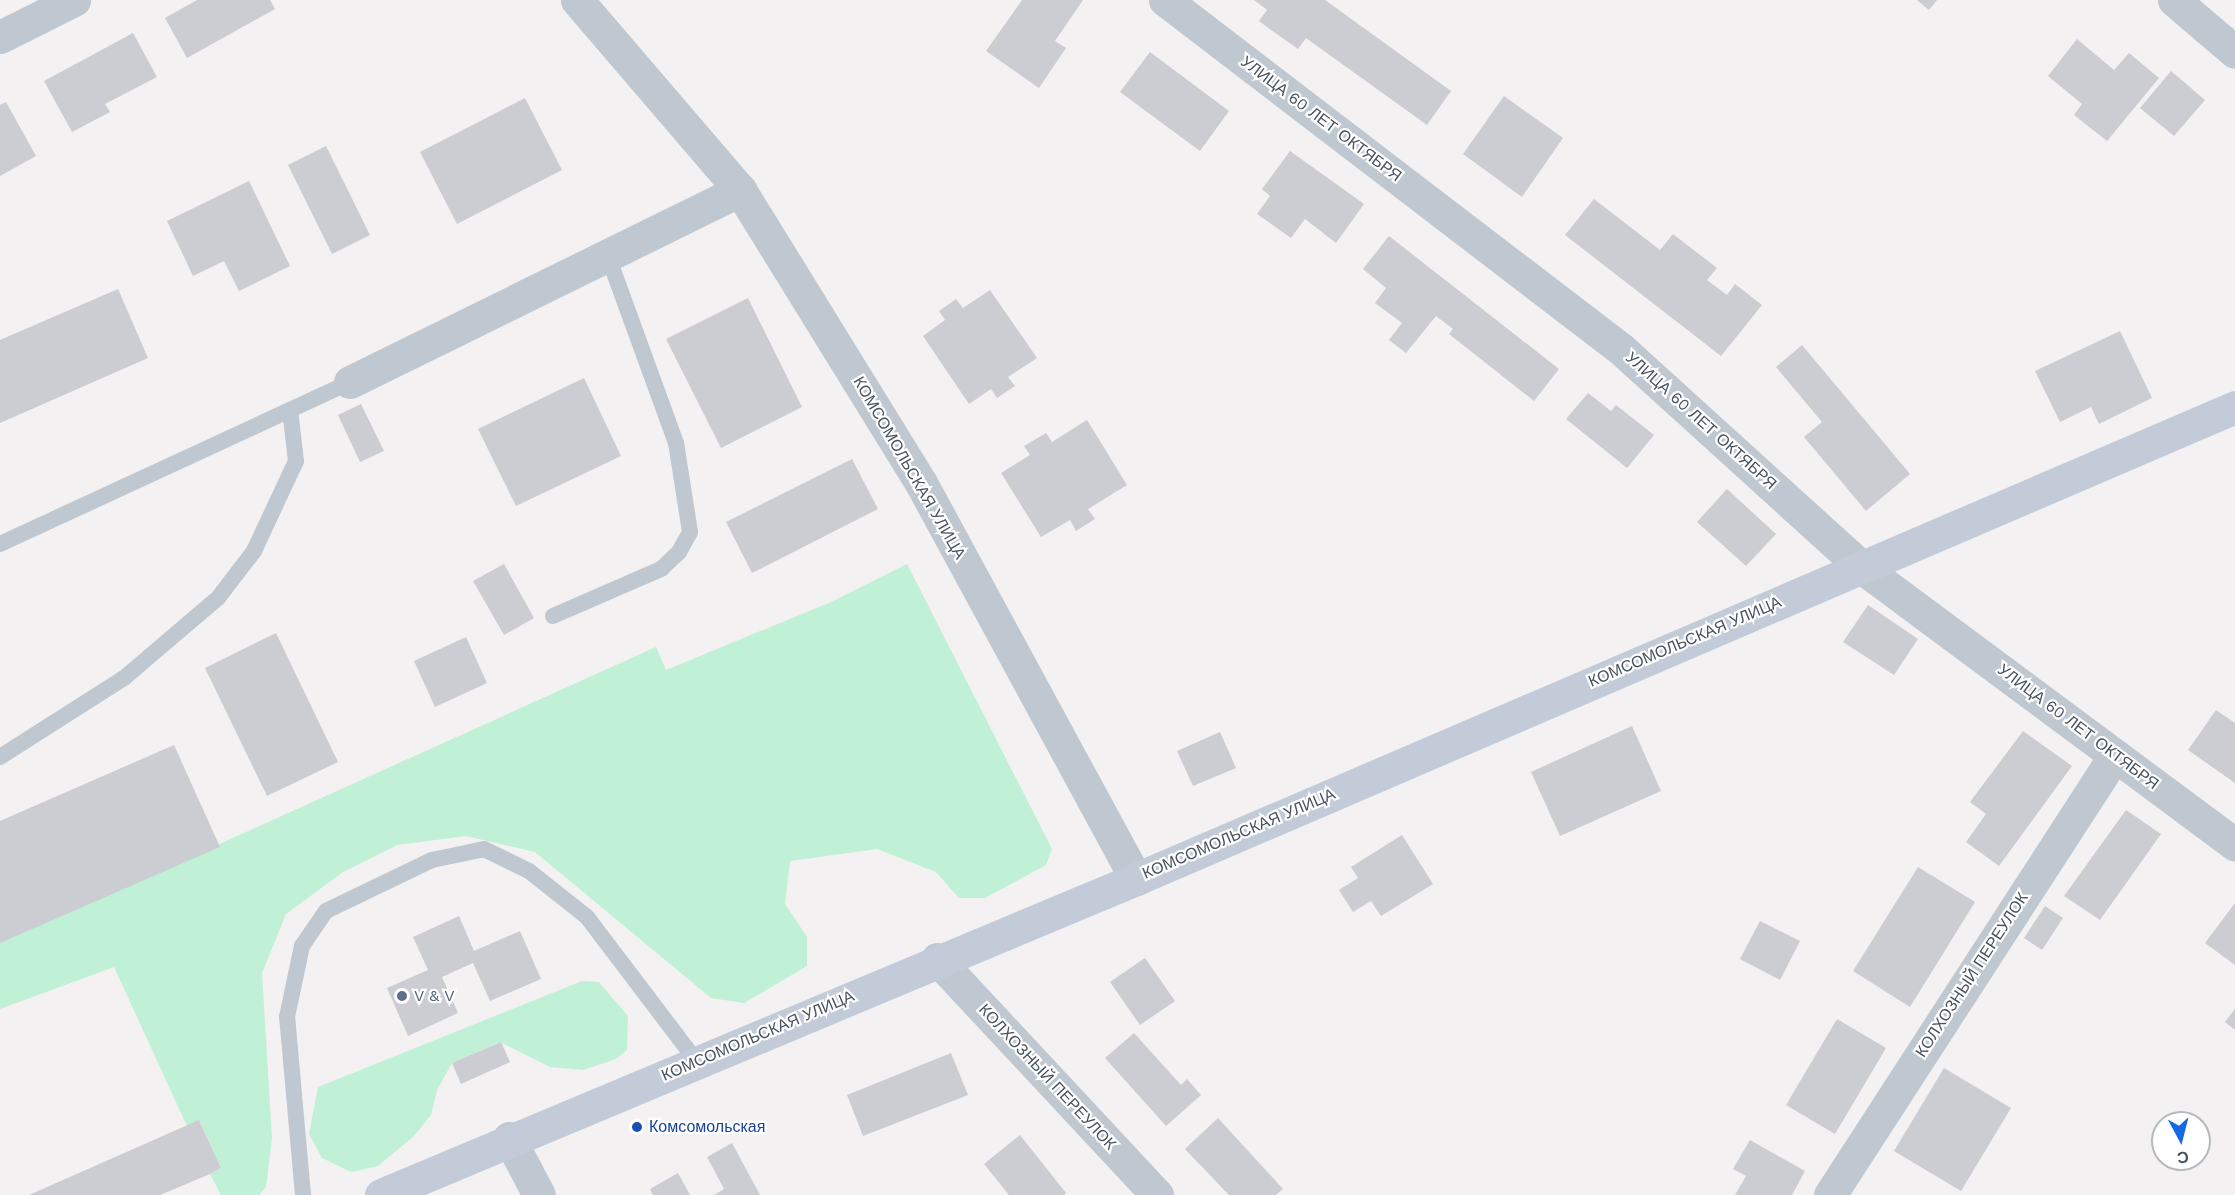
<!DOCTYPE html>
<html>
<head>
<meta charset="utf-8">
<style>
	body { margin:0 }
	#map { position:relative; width:2235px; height:1195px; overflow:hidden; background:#f3f1f1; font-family:"Work Sans",sans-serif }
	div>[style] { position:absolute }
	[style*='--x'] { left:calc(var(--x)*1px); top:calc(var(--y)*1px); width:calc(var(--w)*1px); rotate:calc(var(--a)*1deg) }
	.green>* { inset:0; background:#c0f0d5 }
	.building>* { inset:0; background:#cbcdd3 }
	.lane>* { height:16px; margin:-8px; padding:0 8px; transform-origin:8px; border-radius:8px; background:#bfc7d0 }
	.street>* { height:33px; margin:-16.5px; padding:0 16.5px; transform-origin:16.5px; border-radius:16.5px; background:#bfc7d0 }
	.secondary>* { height:33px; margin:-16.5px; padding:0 16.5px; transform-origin:16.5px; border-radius:16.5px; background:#c2cbd7 }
	.dots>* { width:16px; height:16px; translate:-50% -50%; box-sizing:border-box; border:3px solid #fff; border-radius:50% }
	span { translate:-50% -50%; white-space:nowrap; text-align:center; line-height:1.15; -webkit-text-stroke:4.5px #fff; paint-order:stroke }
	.street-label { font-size:16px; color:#48535f }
	.service-label { font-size:16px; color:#4e5e75 }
	.left { translate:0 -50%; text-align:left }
	.transit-label { font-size:16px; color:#164399 }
	.north { position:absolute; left:2151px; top:1111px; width:60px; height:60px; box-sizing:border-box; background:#fff; border:2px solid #b6babf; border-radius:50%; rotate:173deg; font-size:16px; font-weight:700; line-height:24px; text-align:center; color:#48535f }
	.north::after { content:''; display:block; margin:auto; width:21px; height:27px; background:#1868e6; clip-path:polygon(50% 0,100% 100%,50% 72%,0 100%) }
</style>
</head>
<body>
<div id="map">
	<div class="green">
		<i style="clip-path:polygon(907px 564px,1052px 849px,1046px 865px,985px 898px,959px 898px,936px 872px,877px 849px,790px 861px,785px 904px,807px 937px,807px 966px,744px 1003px,711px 998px,535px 852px,466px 836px,397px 845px,343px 872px,286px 914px,262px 973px,272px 1138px,266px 1187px,259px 1195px,221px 1195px,210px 1174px,221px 1168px,200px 1121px,187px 1126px,114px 967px,0 1009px,0 943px,656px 647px,666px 670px,831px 602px)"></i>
		<i style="clip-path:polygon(582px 981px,599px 982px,628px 1016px,627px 1050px,616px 1059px,583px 1070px,550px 1067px,500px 1042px,452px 1063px,437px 1090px,431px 1115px,414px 1136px,378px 1166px,351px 1172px,322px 1158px,309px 1134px,318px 1087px)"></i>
	</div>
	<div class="building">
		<i style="clip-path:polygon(197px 0,270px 0,275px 9px,187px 58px,165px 18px)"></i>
		<i style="clip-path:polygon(1022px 0,1083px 0,1055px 41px,1066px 48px,1039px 88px,986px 51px)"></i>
		<i style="clip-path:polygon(1254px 0,1325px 0,1451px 91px,1427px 125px,1306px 38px,1298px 49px,1271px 30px,1259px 21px,1267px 10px)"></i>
		<i style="clip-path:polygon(1917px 0,1937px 0,1929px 10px)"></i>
		<i style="clip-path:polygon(133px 33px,157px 77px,105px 104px,110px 112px,72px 132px,44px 81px)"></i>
		<i style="clip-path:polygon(2077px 39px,2114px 70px,2129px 53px,2159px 78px,2107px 141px,2074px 115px,2082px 104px,2048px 76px)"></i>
		<i style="clip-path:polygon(1150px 52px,1229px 111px,1200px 151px,1120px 92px)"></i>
		<i style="clip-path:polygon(2171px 71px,2205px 100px,2174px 136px,2140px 108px)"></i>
		<i style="clip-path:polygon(1504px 96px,1563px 138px,1522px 197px,1463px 154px)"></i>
		<i style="clip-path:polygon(525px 98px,562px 170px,457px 224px,420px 152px)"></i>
		<i style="clip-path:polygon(6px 102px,36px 156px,0 176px,0 105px)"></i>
		<i style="clip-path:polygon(326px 146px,370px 235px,332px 254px,288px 165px)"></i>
		<i style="clip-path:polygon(1290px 151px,1364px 204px,1336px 243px,1305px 219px,1291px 238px,1257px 214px,1270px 196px,1262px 189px)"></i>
		<i style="clip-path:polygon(249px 181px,290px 266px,239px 291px,224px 261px,193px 276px,167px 221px)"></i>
		<i style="clip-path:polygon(1594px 199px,1660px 250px,1673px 234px,1717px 268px,1707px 280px,1727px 295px,1735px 284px,1762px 305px,1721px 356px,1565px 235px)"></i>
		<i style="clip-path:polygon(1389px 236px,1559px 369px,1534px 401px,1449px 334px,1453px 329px,1436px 316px,1406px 353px,1389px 340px,1402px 323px,1375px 303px,1386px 288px,1363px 269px)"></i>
		<i style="clip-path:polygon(118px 289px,148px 358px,0 423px,0 340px)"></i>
		<i style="clip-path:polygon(990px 290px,1037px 358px,1008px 377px,1015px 386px,997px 398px,991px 389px,969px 404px,923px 336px,945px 320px,939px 311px,956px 299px,963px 308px)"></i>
		<i style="clip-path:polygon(748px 298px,802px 407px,721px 448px,666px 339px)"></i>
		<i style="clip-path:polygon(2120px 331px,2152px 398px,2099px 424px,2091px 407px,2060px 422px,2035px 371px)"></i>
		<i style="clip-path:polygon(1802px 345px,1910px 474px,1866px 511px,1804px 437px,1822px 422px,1776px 367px)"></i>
		<i style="clip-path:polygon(584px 378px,621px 456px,516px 506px,478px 429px)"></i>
		<i style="clip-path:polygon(1588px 393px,1611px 411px,1616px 405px,1654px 435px,1627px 468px,1566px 419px)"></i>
		<i style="clip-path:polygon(361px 404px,384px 451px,360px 462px,338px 415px)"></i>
		<i style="clip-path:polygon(1087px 420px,1127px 485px,1088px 509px,1095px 519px,1076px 531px,1070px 520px,1041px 537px,1001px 473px,1030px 455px,1024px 446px,1046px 433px,1052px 442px)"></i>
		<i style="clip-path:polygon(852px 459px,878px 509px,752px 573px,726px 522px)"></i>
		<i style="clip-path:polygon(1727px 489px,1776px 534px,1746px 566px,1697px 522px)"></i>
		<i style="clip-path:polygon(504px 564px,534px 618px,504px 635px,473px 581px)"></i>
		<i style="clip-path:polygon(1868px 605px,1918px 639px,1894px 675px,1843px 642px)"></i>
		<i style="clip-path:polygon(276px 633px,338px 762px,267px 796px,205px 668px)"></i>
		<i style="clip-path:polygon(466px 637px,487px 683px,435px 707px,414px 661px)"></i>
		<i style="clip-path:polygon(2216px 710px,2235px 723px,2235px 783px,2188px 750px)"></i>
		<i style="clip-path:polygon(1632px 726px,1661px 791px,1560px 836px,1531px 772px)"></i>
		<i style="clip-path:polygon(2023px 731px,2072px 766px,1999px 866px,1966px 842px,1986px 814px,1970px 802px)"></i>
		<i style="clip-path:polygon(1220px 732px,1236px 768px,1193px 786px,1177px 751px)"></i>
		<i style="clip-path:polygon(174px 745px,220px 847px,0 943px,0 821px)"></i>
		<i style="clip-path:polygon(2126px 810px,2161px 834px,2100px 920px,2064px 896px)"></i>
		<i style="clip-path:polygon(1402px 835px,1433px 884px,1381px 916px,1371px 901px,1353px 912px,1339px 890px,1358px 878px,1351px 867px)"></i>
		<i style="clip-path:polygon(1918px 867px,1975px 902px,1910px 1007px,1853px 971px)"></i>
		<i style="clip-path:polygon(2235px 903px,2235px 965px,2205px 943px)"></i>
		<i style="clip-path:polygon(2045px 906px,2063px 918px,2042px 950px,2024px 938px)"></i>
		<i style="clip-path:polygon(459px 916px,474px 951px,520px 931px,541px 979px,490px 1001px,473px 963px,442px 977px,458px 1013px,408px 1036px,387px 988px,428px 970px,413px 937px)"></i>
		<i style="clip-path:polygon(1760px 921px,1800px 941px,1780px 980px,1740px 959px)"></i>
		<i style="clip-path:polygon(1145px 958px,1175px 1001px,1140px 1025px,1110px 982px)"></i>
		<i style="clip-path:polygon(2235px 1009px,2235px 1030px,2225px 1022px)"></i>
		<i style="clip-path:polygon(1837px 1019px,1886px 1048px,1835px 1134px,1786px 1105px)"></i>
		<i style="clip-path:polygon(1134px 1033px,1181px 1085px,1187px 1079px,1201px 1095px,1166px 1126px,1105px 1058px)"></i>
		<i style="clip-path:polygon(501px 1042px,510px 1062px,461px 1084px,452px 1063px)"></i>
		<i style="clip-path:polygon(951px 1053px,968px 1095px,863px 1136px,847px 1095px)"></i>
		<i style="clip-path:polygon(1944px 1068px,2011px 1108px,1961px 1191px,1894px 1151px)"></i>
		<i style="clip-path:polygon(1218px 1118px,1283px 1189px,1276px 1195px,1229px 1195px,1185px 1149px)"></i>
		<i style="clip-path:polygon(199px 1120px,221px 1168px,210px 1174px,160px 1195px,29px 1195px)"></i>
		<i style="clip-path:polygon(1020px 1135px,1066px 1193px,1064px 1195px,1009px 1195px,984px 1164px)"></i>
		<i style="clip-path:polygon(1750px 1140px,1805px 1171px,1792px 1195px,1735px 1195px,1746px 1176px,1733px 1169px)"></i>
		<i style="clip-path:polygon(732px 1143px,760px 1195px,714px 1195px,724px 1189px,707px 1157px)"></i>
		<i style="clip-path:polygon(678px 1173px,690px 1195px,653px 1195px,650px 1189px)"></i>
	</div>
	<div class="lane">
		<i style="--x:0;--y:544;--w:386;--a:-24.8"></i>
		<i style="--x:553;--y:616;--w:118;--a:-23.5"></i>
		<i style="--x:661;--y:569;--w:25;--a:-43"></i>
		<i style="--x:679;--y:552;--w:23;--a:-61"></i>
		<i style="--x:690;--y:532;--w:90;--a:-98.9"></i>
		<i style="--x:676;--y:443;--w:199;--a:-110"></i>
		<i style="--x:0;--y:757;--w:147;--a:-32.5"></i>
		<i style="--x:124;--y:678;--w:123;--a:-40.4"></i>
		<i style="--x:218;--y:598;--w:59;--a:-52.5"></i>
		<i style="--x:254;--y:551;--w:99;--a:-65"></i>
		<i style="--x:296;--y:461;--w:51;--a:-96.7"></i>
		<i style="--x:303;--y:1195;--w:179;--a:-95.1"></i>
		<i style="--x:287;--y:1017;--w:73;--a:-78.1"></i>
		<i style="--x:302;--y:946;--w:42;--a:-55.6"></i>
		<i style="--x:326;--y:911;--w:118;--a:-25.7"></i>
		<i style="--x:432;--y:860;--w:53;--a:-11.9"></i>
		<i style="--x:484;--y:849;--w:50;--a:26.1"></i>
		<i style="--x:529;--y:871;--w:74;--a:38.4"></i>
		<i style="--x:587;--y:917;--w:183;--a:52.8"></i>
	</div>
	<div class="street">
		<i style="--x:577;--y:0;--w:250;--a:49.4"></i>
		<i style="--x:740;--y:190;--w:344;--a:58.3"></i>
		<i style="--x:921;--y:483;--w:451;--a:61.5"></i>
		<i style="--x:1165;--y:0;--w:574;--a:37.43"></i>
		<i style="--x:1621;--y:349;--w:323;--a:42.2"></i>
		<i style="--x:1860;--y:566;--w:467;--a:36.6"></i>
		<i style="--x:2174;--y:0;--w:80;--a:40.4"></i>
		<i style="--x:0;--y:37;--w:83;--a:-26.6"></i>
		<i style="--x:350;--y:382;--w:435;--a:-26.2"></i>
		<i style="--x:937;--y:959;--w:323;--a:47"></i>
		<i style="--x:509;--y:1138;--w:64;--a:62.2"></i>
		<i style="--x:1830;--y:1195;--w:524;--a:-57.07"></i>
	</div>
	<div class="secondary">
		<i style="--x:381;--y:1195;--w:818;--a:-22.71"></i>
		<i style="--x:1136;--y:879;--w:1196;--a:-23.24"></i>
	</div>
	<div class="dots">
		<i style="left:402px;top:996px;background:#5c6f8a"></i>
		<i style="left:637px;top:1127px;background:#1a4fb4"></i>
	</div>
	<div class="street-label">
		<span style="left:1321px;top:119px;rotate:37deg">УЛИЦА 60 ЛЕТ ОКТЯБРЯ</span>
		<span style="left:1701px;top:421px;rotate:42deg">УЛИЦА 60 ЛЕТ ОКТЯБРЯ</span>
		<span style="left:909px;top:468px;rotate:60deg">КОМСОМОЛЬСКАЯ УЛИЦА</span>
		<span style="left:1685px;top:642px;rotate:-23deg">КОМСОМОЛЬСКАЯ УЛИЦА</span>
		<span style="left:2078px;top:727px;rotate:37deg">УЛИЦА 60 ЛЕТ ОКТЯБРЯ</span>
		<span style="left:1239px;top:834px;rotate:-23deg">КОМСОМОЛЬСКАЯ УЛИЦА</span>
		<span style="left:1972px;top:975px;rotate:-57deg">КОЛХОЗНЫЙ ПЕРЕУЛОК</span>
		<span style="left:758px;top:1036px;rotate:-23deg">КОМСОМОЛЬСКАЯ УЛИЦА</span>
		<span style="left:1047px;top:1077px;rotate:47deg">КОЛХОЗНЫЙ ПЕРЕУЛОК</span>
	</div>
	<div class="service-label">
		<span class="left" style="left:414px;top:996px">V &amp; V</span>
	</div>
	<div class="transit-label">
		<span class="left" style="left:649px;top:1127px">Комсомольская</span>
	</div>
	<div class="north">С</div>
</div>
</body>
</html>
